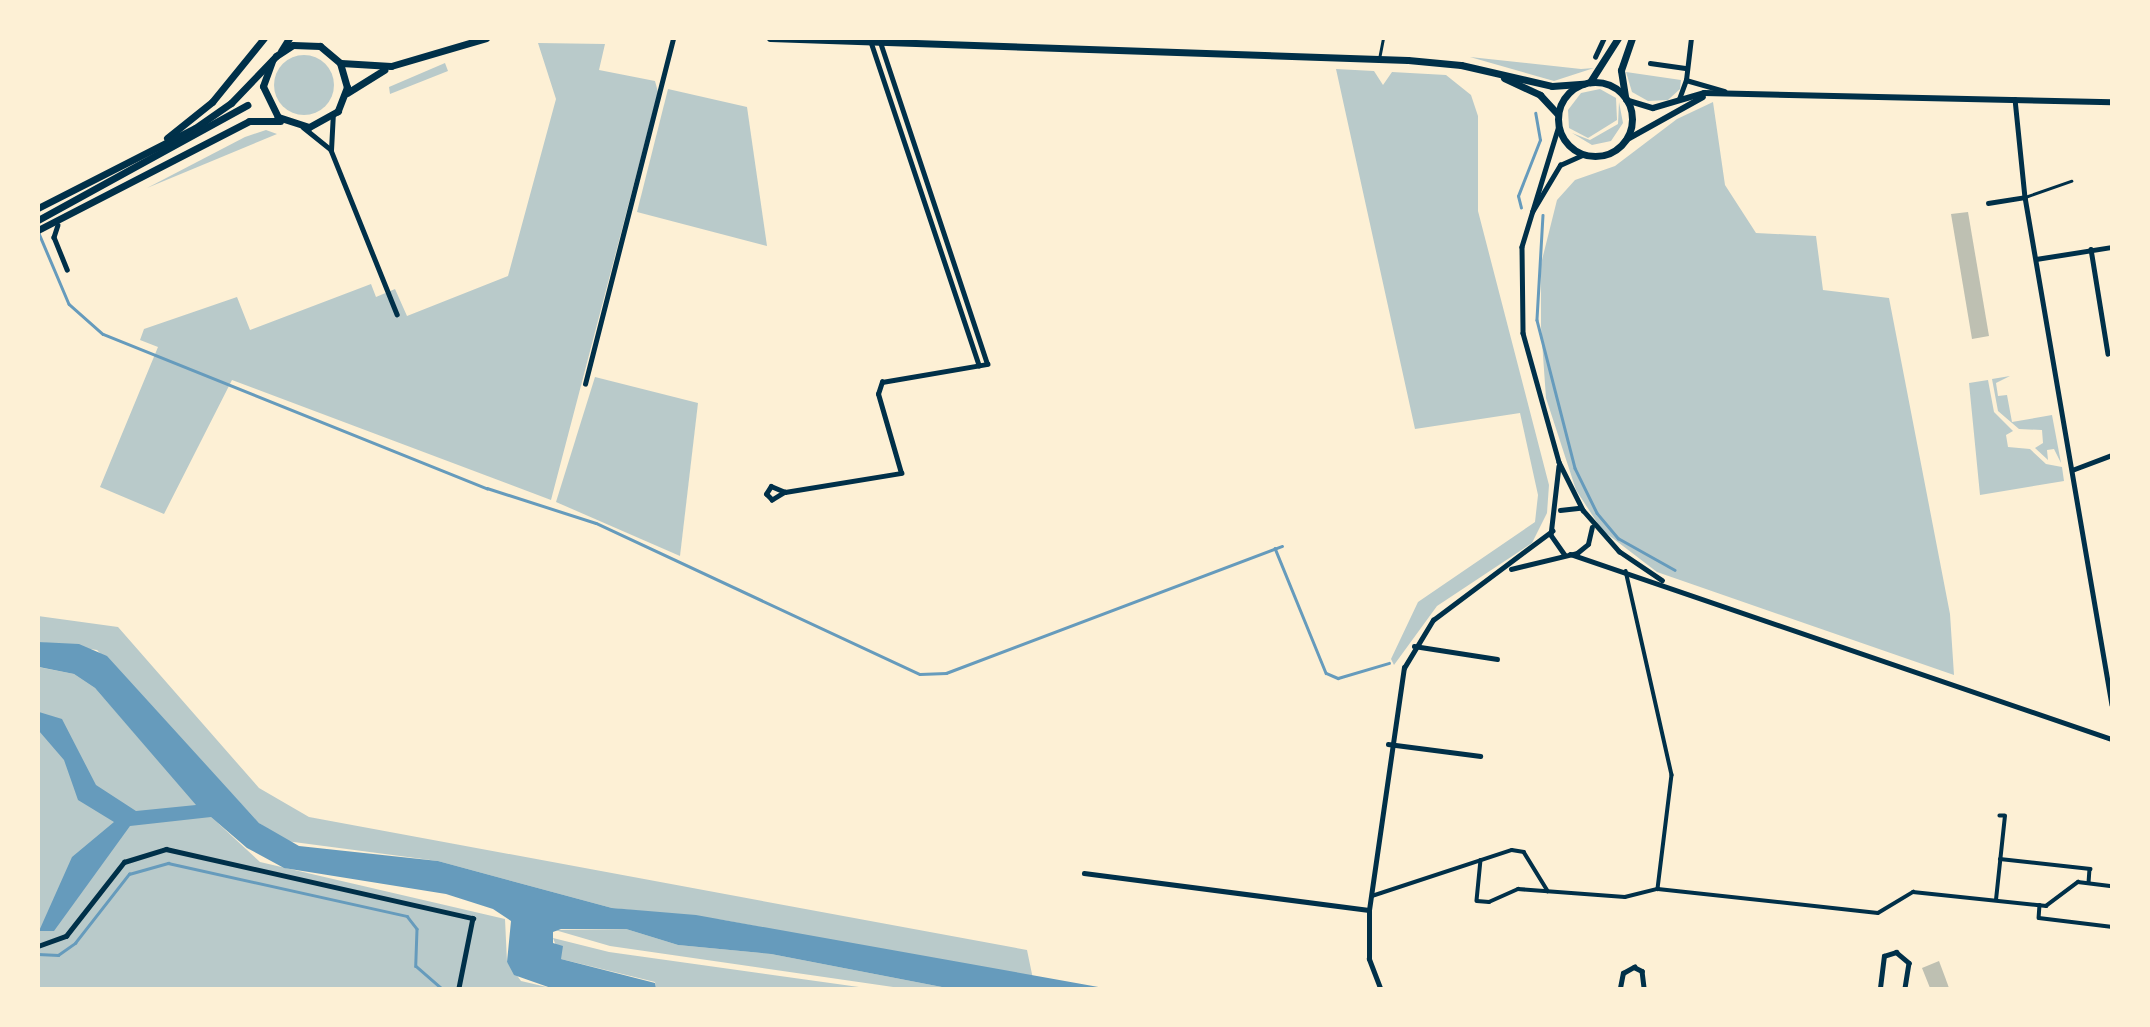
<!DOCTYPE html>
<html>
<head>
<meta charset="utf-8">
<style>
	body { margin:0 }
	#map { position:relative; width:2150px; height:1027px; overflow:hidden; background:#fdf0d5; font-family:"Archivo Narrow",sans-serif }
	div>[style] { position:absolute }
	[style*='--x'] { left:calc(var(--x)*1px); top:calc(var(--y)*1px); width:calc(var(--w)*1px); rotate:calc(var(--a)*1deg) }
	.green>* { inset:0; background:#b9caca }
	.round { border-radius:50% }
	.water>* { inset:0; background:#669bbc }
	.stream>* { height:2.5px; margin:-1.25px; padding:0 1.25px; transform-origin:1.25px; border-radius:1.25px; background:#669bbc }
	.building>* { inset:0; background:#bec0b2 }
	.service>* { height:2.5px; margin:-1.25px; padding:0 1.25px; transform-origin:1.25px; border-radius:1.25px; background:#003049 }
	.pedestrian>* { height:3.5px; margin:-1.75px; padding:0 1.75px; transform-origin:1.75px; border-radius:1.75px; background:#003049 }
	.minor>* { height:4.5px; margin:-2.25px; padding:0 2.25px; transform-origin:2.25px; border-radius:2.25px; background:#003049 }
	.secondary>* { height:6px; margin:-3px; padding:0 3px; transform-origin:3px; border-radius:3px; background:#003049 }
	.primary>* { height:7px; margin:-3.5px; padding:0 3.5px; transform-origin:3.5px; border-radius:3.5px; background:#003049 }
	.primary>.ring { margin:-3.5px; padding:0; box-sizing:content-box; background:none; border:7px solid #003049; border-radius:50% }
	span { translate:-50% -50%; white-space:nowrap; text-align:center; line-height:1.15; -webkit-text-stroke:5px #fdf0d5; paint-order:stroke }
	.frame { position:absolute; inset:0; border:40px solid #fdf0d5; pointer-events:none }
</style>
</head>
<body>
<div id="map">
	<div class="green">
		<i style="clip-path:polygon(538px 43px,605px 44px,599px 70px,655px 81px,658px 92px,551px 500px,232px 380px,164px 514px,100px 487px,158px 347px,140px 340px,144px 329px,237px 297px,250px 330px,371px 284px,376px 297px,395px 289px,407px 316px,508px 276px,556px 99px)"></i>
		<i class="round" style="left:274px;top:55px;width:60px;height:60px"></i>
		<i style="clip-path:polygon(1470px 57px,1581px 69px,1594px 68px,1554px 81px)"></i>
		<i style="clip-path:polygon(445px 63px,448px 71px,390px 94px,389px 87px)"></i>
		<i style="clip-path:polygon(1336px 69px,1374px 71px,1383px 85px,1392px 72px,1446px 75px,1471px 95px,1478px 116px,1478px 211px,1549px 485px,1547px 513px,1532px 543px,1437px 606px,1394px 665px,1391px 659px,1418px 602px,1535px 522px,1538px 495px,1520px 413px,1415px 429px)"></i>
		<i style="clip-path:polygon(1626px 72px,1681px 80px,1680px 89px,1668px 100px,1648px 101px,1632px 92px)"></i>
		<i style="clip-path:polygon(668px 89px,747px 107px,767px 246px,637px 212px)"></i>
		<i style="clip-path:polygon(1600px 89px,1616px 98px,1617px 120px,1588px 138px,1569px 128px,1568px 110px,1581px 93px)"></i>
		<i style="clip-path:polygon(1619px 102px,1623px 123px,1611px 141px,1592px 145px,1572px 133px,1590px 140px,1618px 124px)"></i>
		<i style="clip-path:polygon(1713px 102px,1725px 185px,1756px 233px,1816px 236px,1823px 290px,1889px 298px,1950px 614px,1954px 675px,1657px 572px,1602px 530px,1576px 490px,1546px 398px,1541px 327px,1541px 264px,1557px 200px,1575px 180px,1615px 166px,1677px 119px)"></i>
		<i style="clip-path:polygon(266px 130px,277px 134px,147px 188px,245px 137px)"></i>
		<i style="clip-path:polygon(2010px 376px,1996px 383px,1998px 396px,2007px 395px,2012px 422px,2052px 415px,2061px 463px,2054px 449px,2047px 450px,2048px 460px,2035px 448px,2043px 443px,2042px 430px,2019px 429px,1998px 411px,1992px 379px)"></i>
		<i style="clip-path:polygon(595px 377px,698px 403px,680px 556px,556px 502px)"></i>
		<i style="clip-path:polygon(1988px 380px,1994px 412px,2013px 431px,2006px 435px,2008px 447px,2030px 449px,2046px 464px,2062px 467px,2064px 481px,1980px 495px,1969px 383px)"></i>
		<i style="clip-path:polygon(38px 616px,118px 627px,259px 788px,309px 817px,1027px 950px,1033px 979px,723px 920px,612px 908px,438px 861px,286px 841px,259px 823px,97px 650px,39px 642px)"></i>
		<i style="clip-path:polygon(38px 667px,74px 674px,95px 688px,195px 802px,260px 862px,505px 919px,507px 962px,521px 981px,551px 988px,39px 988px)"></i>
		<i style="clip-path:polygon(626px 929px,678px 945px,771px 954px,947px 988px,900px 988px,610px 946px,555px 930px)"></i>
		<i style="clip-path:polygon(553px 938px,609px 952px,866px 988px,656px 988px,655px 982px,561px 959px)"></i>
	</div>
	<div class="water">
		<i style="clip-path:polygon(39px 642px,79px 644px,107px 656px,259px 823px,299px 846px,438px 861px,612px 908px,696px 915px,1104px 988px,947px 988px,771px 954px,678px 945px,626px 929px,561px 929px,553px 932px,553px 943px,563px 946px,561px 959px,655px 983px,656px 988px,551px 988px,514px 975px,507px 962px,511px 921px,493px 909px,446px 894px,284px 868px,247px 848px,211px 817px,130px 826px,54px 931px,39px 931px,72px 857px,114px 822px,78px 800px,64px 760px,39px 731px,39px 712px,62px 719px,96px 785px,136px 811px,196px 805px,95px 688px,74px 674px,39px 667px)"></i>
	</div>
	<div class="stream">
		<i style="--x:1521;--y:208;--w:12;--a:-104"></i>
		<i style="--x:1518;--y:196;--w:60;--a:-68.6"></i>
		<i style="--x:1540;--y:140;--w:27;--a:-100"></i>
		<i style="--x:1543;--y:215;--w:105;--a:93.3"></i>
		<i style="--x:1537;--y:320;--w:153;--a:75.6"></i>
		<i style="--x:1575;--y:468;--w:50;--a:63.9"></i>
		<i style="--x:1597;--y:513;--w:33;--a:50"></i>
		<i style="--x:1618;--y:538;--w:65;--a:29.3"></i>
		<i style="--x:38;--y:231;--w:79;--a:67"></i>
		<i style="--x:69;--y:304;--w:45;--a:41.4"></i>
		<i style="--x:103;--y:334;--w:414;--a:21.9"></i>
		<i style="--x:487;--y:488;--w:114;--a:17.8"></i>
		<i style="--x:596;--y:523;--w:357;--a:25"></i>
		<i style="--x:920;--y:674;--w:26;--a:-2"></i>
		<i style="--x:946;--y:673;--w:359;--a:-20.7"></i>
		<i style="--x:1275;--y:548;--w:135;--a:67.8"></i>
		<i style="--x:1326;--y:673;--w:13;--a:23"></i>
		<i style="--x:1338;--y:678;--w:53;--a:-16.4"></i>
		<i style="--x:38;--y:954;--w:20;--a:3"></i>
		<i style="--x:58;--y:955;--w:21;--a:-35"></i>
		<i style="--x:75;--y:943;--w:88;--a:-52"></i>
		<i style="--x:129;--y:874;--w:41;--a:-15.8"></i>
		<i style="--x:168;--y:863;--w:245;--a:12.5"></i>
		<i style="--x:407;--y:916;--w:16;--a:52"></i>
		<i style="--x:417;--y:929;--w:37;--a:92"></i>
		<i style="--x:416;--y:966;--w:33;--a:41"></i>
	</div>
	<div class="building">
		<i style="clip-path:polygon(1968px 212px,1989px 336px,1972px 339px,1951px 214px)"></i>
		<i style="clip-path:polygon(1939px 961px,1945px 977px,1949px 988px,1930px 988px,1922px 968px)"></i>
	</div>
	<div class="service">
		<i style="--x:1379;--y:59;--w:21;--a:-79"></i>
		<i style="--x:2025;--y:197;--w:49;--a:-19.2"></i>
	</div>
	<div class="pedestrian">
		<i style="--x:1626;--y:571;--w:209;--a:77.3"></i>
		<i style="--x:1672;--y:775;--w:115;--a:97"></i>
		<i style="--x:2000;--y:859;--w:91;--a:6.3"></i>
		<i style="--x:2090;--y:869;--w:14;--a:94"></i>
		<i style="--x:1481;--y:860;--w:41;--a:95.6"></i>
		<i style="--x:1477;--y:901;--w:12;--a:5"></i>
		<i style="--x:1489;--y:902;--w:32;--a:-24"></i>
		<i style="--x:1518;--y:889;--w:107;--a:4.3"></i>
		<i style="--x:1625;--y:897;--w:34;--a:-14"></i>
		<i style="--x:1658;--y:889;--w:221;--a:6.2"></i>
		<i style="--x:1878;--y:913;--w:41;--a:-31"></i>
		<i style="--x:1913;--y:892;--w:134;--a:6"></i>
		<i style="--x:2046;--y:906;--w:40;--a:-37"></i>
		<i style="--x:2078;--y:882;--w:34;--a:7"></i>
		<i style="--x:1372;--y:896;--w:147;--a:-18.2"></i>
		<i style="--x:1512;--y:850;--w:12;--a:9"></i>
		<i style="--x:1524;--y:852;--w:46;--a:58.4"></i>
		<i style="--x:1996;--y:900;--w:84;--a:-83.9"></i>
		<i style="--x:2005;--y:816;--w:5;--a:180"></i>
		<i style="--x:2040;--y:905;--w:13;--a:94"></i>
		<i style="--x:2039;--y:918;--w:74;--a:7"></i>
	</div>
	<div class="minor">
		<i style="--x:871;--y:42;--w:341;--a:71.5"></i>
		<i style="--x:1595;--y:57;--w:21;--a:-65"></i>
		<i style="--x:1650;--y:63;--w:37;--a:8"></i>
		<i style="--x:1686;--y:80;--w:42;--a:-83.2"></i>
		<i style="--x:1679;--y:99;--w:20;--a:-70"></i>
		<i style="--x:1686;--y:80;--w:40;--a:16"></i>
		<i style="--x:2015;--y:99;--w:99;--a:84.2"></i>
		<i style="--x:303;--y:127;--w:36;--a:39"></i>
		<i style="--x:331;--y:150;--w:34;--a:-87"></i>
		<i style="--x:1558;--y:129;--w:123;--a:107"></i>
		<i style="--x:1522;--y:247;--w:86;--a:89.3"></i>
		<i style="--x:1523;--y:333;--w:134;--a:74.4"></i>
		<i style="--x:1559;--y:462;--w:54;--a:63.4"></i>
		<i style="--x:1583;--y:510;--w:55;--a:48.7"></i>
		<i style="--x:1619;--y:551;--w:52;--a:34"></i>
		<i style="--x:331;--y:150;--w:177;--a:68.1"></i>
		<i style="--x:1988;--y:203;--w:37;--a:-9"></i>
		<i style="--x:2025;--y:197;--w:515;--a:80.28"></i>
		<i style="--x:1532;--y:212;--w:55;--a:-59.2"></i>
		<i style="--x:1560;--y:165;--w:24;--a:-24"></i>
		<i style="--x:58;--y:225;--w:13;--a:108"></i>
		<i style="--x:54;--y:237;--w:35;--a:68"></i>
		<i style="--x:2091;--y:249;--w:106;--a:80.8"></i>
		<i style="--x:2036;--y:259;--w:77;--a:-9"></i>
		<i style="--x:585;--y:384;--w:357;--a:-75.7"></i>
		<i style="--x:1559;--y:466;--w:69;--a:96.6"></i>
		<i style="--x:1551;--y:535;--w:24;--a:55"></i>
		<i style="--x:2072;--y:470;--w:43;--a:-20.6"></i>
		<i style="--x:785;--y:492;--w:15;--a:148"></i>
		<i style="--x:772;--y:500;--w:8;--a:-135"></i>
		<i style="--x:766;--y:494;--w:9;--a:-58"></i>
		<i style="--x:771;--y:486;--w:15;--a:23"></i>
		<i style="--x:785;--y:492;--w:118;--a:-9.3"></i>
		<i style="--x:901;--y:473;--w:82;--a:-106.2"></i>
		<i style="--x:878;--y:394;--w:13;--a:-72"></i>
		<i style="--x:882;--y:382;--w:107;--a:-9.7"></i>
		<i style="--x:987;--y:364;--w:338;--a:-108.4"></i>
		<i style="--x:1560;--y:510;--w:20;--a:-6"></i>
		<i style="--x:1570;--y:554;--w:573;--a:18.85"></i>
		<i style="--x:1511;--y:569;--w:68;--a:-13.6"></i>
		<i style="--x:1577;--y:553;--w:14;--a:-39"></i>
		<i style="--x:1588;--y:544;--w:17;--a:-77"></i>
		<i style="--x:1414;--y:646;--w:84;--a:8.9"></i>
		<i style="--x:1388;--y:744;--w:93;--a:7.4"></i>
		<i style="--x:1084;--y:873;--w:287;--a:7.4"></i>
		<i style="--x:38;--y:946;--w:30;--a:-20"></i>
		<i style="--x:66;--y:936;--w:94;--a:-51.9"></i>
		<i style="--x:124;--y:862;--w:44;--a:-17.2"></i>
		<i style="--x:166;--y:849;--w:315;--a:12.7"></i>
		<i style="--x:473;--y:918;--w:71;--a:101.3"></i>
		<i style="--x:1380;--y:988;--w:31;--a:-111"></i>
		<i style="--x:1369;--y:959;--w:49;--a:-90"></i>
		<i style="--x:1369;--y:910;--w:245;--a:-81.8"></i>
		<i style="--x:1404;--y:668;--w:56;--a:-58.9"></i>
		<i style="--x:1433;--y:620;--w:149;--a:-36.8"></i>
		<i style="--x:1620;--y:988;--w:15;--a:-79"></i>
		<i style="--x:1623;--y:973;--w:13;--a:-29"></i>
		<i style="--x:1634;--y:967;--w:9;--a:27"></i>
		<i style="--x:1642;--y:971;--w:17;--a:83"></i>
		<i style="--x:1880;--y:988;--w:32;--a:-83"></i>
		<i style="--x:1884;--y:956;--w:13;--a:-18"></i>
		<i style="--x:1896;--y:952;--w:17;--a:40"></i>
		<i style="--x:1909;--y:963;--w:25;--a:99"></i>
	</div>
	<div class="secondary">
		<i style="--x:1626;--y:100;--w:28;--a:17"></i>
		<i style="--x:1653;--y:108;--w:53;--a:-16.4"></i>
		<i style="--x:1704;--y:93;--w:408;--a:1.3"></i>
		<i style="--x:1626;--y:140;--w:88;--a:-29.2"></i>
	</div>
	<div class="primary">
		<i style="--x:770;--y:38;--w:638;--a:1.97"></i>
		<i style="--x:1408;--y:60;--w:53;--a:5.4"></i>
		<i style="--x:1461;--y:65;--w:93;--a:13"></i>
		<i style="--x:1552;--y:86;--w:31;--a:-4"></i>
		<i style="--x:281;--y:51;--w:15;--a:-58"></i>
		<i style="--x:341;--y:63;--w:50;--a:3.4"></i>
		<i style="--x:391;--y:66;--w:99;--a:-16.4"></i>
		<i style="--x:1504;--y:78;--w:40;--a:25"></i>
		<i style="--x:1540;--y:95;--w:26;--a:47"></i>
		<i class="ring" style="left:1558px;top:82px;width:67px;height:67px"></i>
		<i style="--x:1590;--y:82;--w:52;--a:-57.5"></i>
		<i style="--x:347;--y:93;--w:44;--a:-31.9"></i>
		<i style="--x:1625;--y:96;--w:26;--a:-99"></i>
		<i style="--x:1621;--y:70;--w:34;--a:-71"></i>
		<i style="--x:167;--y:138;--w:58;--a:-38.7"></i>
		<i style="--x:212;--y:102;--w:82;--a:-50.9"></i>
		<i style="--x:38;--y:208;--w:176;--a:-27"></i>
		<i style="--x:195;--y:128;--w:44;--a:-34.8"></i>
		<i style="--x:231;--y:103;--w:65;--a:-46.2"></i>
		<i style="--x:276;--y:56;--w:20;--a:-33"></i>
		<i style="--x:293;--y:45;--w:27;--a:2"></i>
		<i style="--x:320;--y:46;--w:26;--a:40"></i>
		<i style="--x:340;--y:63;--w:25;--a:74"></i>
		<i style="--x:347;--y:87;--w:26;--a:111"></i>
		<i style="--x:338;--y:111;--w:33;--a:151"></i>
		<i style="--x:309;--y:127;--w:33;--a:-162"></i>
		<i style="--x:278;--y:117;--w:34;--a:-116"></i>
		<i style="--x:263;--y:86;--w:27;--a:-70"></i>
		<i style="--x:38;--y:220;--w:239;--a:-28.8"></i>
		<i style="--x:38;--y:230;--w:237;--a:-27.3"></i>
		<i style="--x:249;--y:121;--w:31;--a:0"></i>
	</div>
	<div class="frame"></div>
</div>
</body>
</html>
